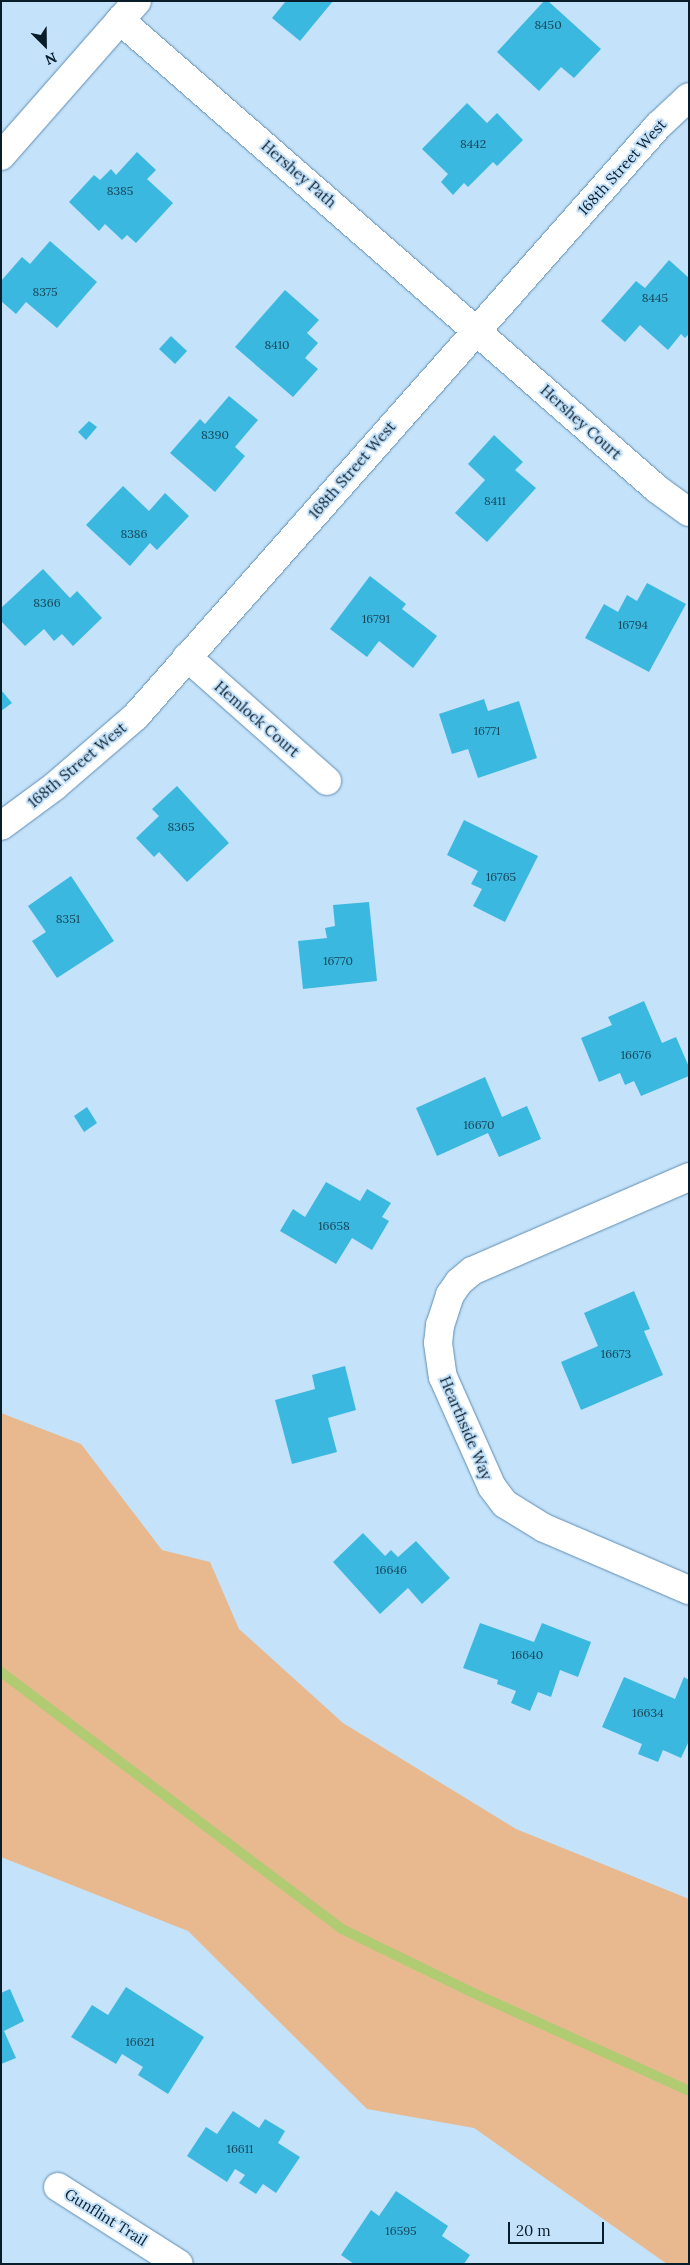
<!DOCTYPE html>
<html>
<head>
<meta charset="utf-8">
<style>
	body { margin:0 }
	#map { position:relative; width:690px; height:2265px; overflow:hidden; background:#c4e2fa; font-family:Lora,serif }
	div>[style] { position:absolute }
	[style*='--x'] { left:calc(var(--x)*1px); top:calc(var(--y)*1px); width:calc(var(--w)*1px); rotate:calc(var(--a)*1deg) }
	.green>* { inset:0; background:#e8b98f }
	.stream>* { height:10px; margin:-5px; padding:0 5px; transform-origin:5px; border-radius:5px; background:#b0cb72 }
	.building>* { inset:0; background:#3bb8df }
	.roads { filter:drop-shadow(0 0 1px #5e8db2) drop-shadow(0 0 1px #5e8db2) }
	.minor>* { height:28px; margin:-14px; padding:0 14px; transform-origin:14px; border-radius:14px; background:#fff }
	span { translate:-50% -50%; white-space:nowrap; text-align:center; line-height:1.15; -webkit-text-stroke:4px #c4e2fa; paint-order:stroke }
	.number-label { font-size:12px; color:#164357 }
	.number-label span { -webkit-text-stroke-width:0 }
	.street-label { font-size:15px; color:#091c2a }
	.frame { position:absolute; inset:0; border:2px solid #091c2a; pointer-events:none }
	.north { position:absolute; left:20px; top:20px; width:50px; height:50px; -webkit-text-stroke:4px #c4e2fa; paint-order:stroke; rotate:157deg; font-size:14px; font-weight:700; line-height:20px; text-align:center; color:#091c2a }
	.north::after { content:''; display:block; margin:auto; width:18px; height:22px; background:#091c2a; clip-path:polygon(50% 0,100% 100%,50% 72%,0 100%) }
	.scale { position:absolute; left:508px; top:2222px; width:96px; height:22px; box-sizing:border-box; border:2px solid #091c2a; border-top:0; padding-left:6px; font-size:15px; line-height:18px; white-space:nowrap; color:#091c2a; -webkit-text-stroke:4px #c4e2fa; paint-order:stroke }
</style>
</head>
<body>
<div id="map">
	<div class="green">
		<i style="clip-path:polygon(1px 1413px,81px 1444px,162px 1550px,210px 1562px,239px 1629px,343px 1723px,516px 1829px,689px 1899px,689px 2264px,667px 2264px,474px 2128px,367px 2109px,188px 1931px,1px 1857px)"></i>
	</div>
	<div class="stream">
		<i style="--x:1;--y:1672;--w:427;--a:37"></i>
		<i style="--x:342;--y:1929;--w:141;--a:26"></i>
		<i style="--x:469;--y:1991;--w:242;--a:24.4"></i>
	</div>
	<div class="building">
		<i style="clip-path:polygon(286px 1px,333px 1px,300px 41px,272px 18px)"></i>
		<i style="clip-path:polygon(544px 1px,548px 1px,601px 49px,574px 78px,561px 67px,539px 91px,497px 52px)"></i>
		<i style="clip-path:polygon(467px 103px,487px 123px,497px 113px,523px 140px,497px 166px,493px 162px,468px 187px,464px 183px,453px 195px,441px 182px,448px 174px,422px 149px)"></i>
		<i style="clip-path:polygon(137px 152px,156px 170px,147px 179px,173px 203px,136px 243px,127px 235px,122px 240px,105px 224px,99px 231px,69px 202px,94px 175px,100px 180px,111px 169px,116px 175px)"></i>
		<i style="clip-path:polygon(50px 241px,97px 282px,57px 328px,26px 302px,16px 314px,1px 301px,1px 281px,22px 257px,30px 264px)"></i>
		<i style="clip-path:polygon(669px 260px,689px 278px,689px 334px,685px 338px,681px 334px,668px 350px,640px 325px,625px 342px,601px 321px,636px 281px,645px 288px)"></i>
		<i style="clip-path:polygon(285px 290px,319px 320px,307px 333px,318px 343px,305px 358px,318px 369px,293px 397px,235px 347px)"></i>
		<i style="clip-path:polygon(171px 336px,187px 351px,175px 364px,159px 349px)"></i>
		<i style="clip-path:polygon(229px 396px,258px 420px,235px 447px,245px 456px,215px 492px,170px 453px,200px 419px,205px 424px)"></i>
		<i style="clip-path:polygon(89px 421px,97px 427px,86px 440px,78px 432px)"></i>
		<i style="clip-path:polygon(494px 435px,523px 462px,515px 470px,536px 488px,487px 542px,455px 513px,485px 480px,468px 464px)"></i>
		<i style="clip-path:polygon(123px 486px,149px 511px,165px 493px,189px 516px,157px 550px,150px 543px,130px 566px,86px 525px)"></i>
		<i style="clip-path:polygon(43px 569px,70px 598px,77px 591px,102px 618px,73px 646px,62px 634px,54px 641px,44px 629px,25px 646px,1px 621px,1px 608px)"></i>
		<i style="clip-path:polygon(370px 576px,406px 604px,402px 609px,437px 636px,413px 668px,379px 641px,367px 657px,330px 629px)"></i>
		<i style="clip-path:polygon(647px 583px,686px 604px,649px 672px,585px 638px,604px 604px,618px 612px,627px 595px,637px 601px)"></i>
		<i style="clip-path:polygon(1px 690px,12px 703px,1px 711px)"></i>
		<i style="clip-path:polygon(484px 699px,488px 711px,519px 701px,537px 758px,478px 778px,468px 749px,452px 754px,439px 714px)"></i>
		<i style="clip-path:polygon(177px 786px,229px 843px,187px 882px,159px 852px,154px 857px,136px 838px,159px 816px,152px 809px)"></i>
		<i style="clip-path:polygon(464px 820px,538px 856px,505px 922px,473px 906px,482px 889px,471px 884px,478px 871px,447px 855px)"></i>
		<i style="clip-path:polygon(71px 876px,114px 941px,57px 978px,32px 941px,46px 932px,28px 906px)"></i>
		<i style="clip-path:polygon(369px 902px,377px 981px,303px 989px,298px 941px,327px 938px,325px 928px,335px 926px,333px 905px)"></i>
		<i style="clip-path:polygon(644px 1001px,662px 1043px,676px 1037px,689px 1067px,689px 1076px,641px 1096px,634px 1081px,625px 1085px,620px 1073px,599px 1082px,581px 1038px,612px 1025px,608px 1017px)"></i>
		<i style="clip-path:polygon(485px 1077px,502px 1117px,527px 1106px,541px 1139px,499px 1157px,488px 1133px,437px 1156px,416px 1108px)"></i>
		<i style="clip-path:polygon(87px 1107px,97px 1123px,84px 1132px,74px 1116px)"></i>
		<i style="clip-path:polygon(326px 1182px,360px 1201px,367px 1189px,391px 1203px,382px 1217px,389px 1221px,372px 1250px,352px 1238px,336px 1264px,280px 1231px,293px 1209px,305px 1217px)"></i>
		<i style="clip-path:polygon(634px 1291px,650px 1329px,644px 1331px,663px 1375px,581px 1410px,561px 1362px,598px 1346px,584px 1313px)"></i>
		<i style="clip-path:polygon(345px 1366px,356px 1410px,328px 1418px,337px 1452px,292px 1464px,275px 1400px,315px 1389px,312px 1375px)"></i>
		<i style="clip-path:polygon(363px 1533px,385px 1556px,391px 1550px,398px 1557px,416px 1541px,450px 1578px,422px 1604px,408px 1588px,380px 1614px,333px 1562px)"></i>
		<i style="clip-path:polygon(480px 1623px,534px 1642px,542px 1623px,591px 1642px,578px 1677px,560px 1670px,551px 1697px,538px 1692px,530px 1711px,511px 1703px,516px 1691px,497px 1684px,498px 1680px,463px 1668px)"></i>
		<i style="clip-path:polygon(624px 1677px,675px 1699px,684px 1677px,689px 1680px,689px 1741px,681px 1758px,663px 1750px,658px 1762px,638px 1754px,642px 1744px,602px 1727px)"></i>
		<i style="clip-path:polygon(126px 1987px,204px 2037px,168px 2094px,138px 2075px,143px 2067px,122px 2054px,116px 2064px,71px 2037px,92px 2005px,108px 2015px)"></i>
		<i style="clip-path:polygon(10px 1989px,24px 2021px,4px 2031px,16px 2058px,1px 2064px,1px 1993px)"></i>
		<i style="clip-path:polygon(233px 2111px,259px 2128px,265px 2119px,285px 2131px,278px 2143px,300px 2157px,276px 2193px,263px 2184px,256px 2194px,239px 2183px,245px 2175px,235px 2169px,227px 2182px,187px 2156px,206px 2127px,217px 2134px)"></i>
		<i style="clip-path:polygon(396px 2191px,448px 2226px,442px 2236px,470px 2255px,464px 2264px,354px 2264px,341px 2255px,371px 2210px,379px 2216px)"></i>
	</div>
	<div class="roads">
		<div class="minor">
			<i style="--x:120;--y:20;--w:713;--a:41.13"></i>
			<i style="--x:657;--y:489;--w:39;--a:36"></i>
			<i style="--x:1;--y:156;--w:206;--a:-48.7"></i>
			<i style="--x:187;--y:657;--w:187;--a:41.5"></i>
			<i style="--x:1;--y:826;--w:67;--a:-36.5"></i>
			<i style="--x:55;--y:786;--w:107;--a:-40.8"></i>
			<i style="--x:136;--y:716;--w:788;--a:-48.5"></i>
			<i style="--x:658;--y:126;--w:42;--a:-43.1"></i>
			<i style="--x:689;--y:1177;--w:236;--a:156.6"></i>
			<i style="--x:472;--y:1271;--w:17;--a:140"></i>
			<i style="--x:459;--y:1282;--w:16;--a:125"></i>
			<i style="--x:450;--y:1295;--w:32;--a:108"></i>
			<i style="--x:440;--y:1325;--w:18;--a:96"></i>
			<i style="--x:438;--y:1343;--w:34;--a:82"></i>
			<i style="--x:443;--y:1377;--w:120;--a:66"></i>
			<i style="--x:492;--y:1487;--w:21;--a:53"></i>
			<i style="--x:505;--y:1504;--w:46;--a:31.6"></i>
			<i style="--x:544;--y:1528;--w:158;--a:23.2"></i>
			<i style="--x:58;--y:2187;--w:143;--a:32.5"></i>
		</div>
	</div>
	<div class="number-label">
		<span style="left:548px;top:25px">8450</span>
		<span style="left:473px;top:144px">8442</span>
		<span style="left:120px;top:191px">8385</span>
		<span style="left:45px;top:292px">8375</span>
		<span style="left:655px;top:298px">8445</span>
		<span style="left:277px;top:345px">8410</span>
		<span style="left:215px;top:435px">8390</span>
		<span style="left:495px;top:501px">8411</span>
		<span style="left:134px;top:534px">8386</span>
		<span style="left:47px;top:603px">8366</span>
		<span style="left:376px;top:619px">16791</span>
		<span style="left:633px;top:625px">16794</span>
		<span style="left:487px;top:731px">16771</span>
		<span style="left:181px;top:827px">8365</span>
		<span style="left:501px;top:877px">16765</span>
		<span style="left:68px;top:919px">8351</span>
		<span style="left:338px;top:961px">16770</span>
		<span style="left:636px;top:1055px">16676</span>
		<span style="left:479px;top:1125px">16670</span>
		<span style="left:334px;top:1226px">16658</span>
		<span style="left:616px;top:1354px">16673</span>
		<span style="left:391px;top:1570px">16646</span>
		<span style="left:527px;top:1655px">16640</span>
		<span style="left:648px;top:1713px">16634</span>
		<span style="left:140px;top:2042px">16621</span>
		<span style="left:240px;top:2149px">16611</span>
		<span style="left:401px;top:2231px">16595</span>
	</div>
	<div class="street-label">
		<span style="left:622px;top:167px;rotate:-48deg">168th Street West</span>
		<span style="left:299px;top:174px;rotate:41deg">Hershey Path</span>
		<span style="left:581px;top:422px;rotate:42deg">Hershey Court</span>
		<span style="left:352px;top:470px;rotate:-49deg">168th Street West</span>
		<span style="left:257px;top:719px;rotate:41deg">Hemlock Court</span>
		<span style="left:77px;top:765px;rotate:-40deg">168th Street West</span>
		<span style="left:466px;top:1428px;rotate:67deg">Hearthside Way</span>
		<span style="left:106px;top:2217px;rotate:32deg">Gunflint Trail</span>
	</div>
	<div class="frame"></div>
	<div class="north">N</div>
	<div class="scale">20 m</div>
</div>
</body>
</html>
